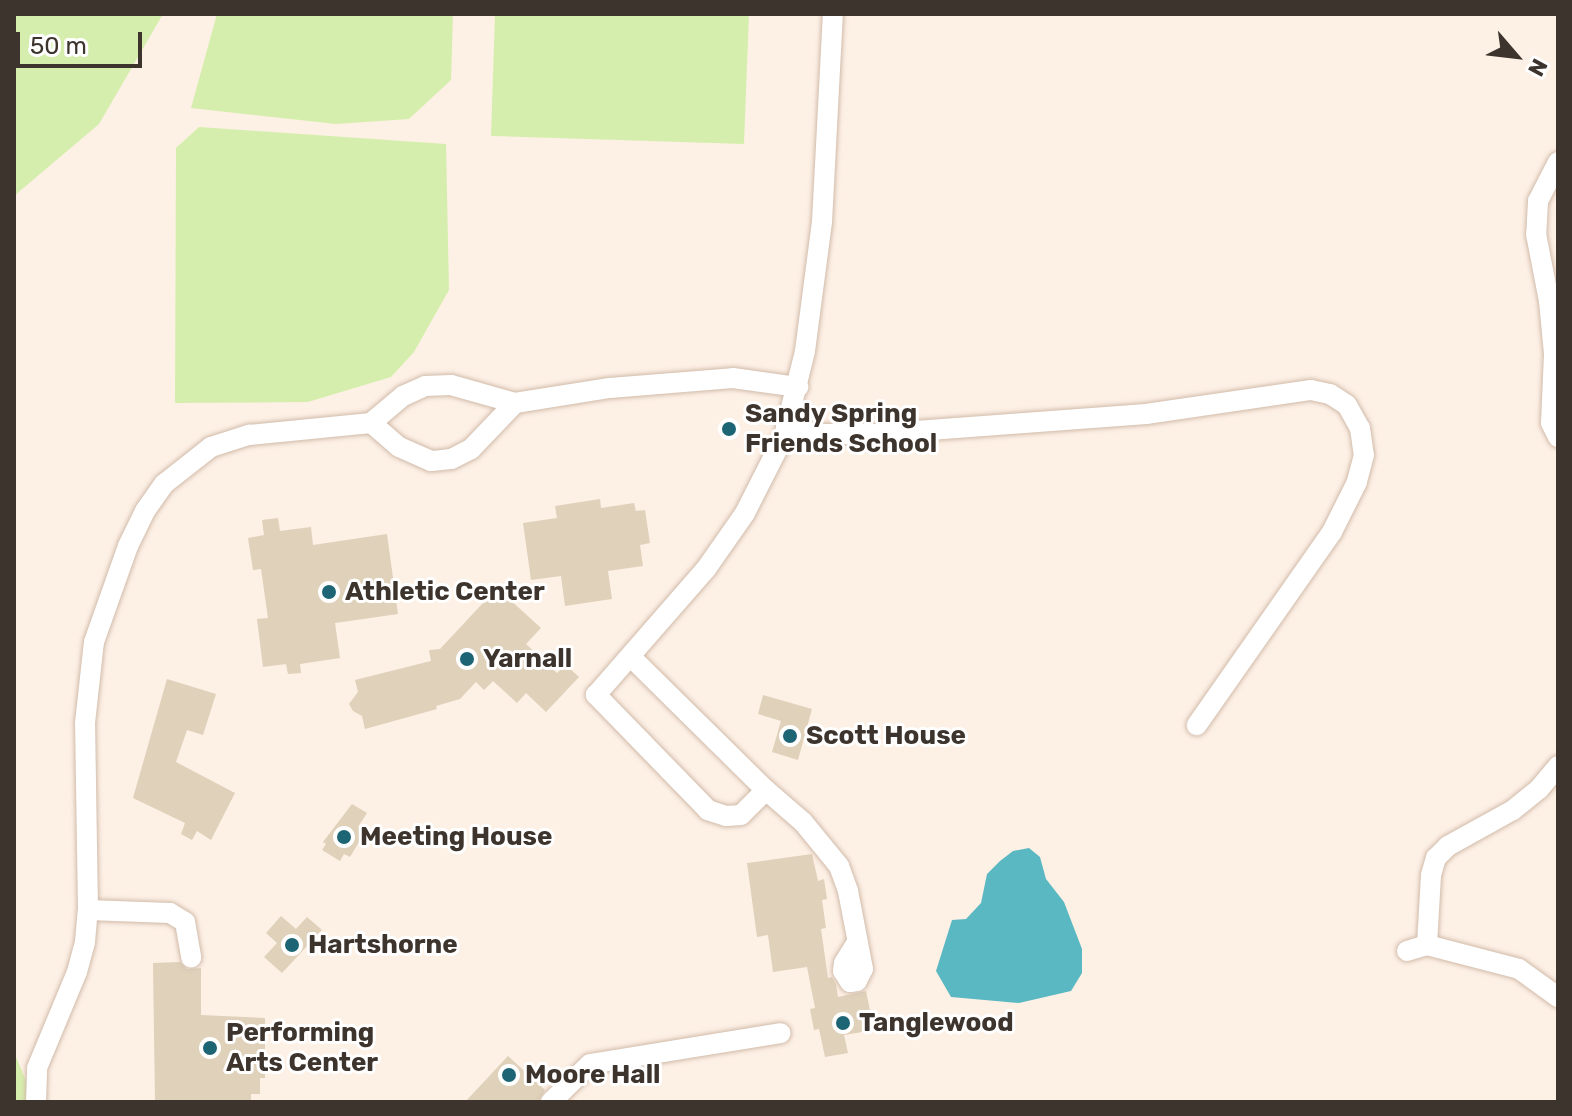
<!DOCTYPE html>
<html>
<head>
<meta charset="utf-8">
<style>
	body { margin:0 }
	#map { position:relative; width:1572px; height:1116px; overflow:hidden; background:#fdf0e5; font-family:Rubik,sans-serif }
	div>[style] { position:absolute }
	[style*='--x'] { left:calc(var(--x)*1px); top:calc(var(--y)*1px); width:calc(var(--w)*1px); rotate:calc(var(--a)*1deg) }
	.green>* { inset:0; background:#d6eead }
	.water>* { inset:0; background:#5ab8c2 }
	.building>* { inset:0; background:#dfd1ba }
	.roads { filter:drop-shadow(0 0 2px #d1bbaa) drop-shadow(0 0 2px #d1bbaa) }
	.minor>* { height:20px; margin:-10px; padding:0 10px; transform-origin:10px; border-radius:10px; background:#fff }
	.dots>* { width:22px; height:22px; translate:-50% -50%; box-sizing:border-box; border:4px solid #fff; border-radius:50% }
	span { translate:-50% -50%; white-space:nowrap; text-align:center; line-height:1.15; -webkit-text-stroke:6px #fff; paint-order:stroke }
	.poi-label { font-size:26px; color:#3d342d; font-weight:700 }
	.left { translate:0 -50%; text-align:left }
	.frame { position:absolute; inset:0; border:16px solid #3d342d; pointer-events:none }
	.north { position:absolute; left:1476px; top:16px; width:80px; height:80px; -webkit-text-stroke:6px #fff; paint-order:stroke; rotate:118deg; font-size:22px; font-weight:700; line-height:32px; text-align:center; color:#3d342d }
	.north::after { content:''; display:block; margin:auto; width:28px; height:36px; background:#3d342d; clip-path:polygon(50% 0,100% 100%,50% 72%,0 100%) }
	.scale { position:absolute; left:16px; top:32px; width:126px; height:36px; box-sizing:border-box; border:4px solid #3d342d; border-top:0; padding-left:10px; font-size:24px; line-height:28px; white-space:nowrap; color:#3d342d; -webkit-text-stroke:6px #fff; paint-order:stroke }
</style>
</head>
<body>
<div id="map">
	<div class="green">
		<i style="clip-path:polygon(14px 14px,163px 14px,99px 124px,14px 196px)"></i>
		<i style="clip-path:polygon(217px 14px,453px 14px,451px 80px,409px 119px,336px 124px,191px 108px)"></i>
		<i style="clip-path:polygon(495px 14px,749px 14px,744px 144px,491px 136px)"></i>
		<i style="clip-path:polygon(199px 127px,446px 144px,449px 290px,414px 352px,391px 377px,308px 402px,175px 403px,176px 148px)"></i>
		<i style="clip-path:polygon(14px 1052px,35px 1102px,14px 1102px)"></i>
	</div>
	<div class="water">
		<i style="clip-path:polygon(1029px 848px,1040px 857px,1046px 879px,1064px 902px,1082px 949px,1082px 973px,1071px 991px,1019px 1003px,951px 997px,936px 971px,952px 920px,966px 919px,981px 903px,987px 874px,1000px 861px,1013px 851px)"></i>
	</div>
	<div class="building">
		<i style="clip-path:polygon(600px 499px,601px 508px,634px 503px,636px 511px,645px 510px,650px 543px,640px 545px,643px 566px,608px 571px,612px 599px,565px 606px,561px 576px,531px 580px,523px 523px,557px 518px,555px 506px)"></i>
		<i style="clip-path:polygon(278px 518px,280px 531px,311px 527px,313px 545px,387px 534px,398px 614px,335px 623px,340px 658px,300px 664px,301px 673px,288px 674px,286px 664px,263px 667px,257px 619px,268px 618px,261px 569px,253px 570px,248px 538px,264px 535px,262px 520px)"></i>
		<i style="clip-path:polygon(497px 588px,541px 628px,526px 644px,557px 673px,566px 665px,579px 677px,546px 712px,526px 693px,517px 703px,493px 681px,484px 690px,476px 682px,460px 699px,436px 706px,437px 709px,365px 729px,362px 716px,353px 711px,349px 704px,358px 692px,355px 680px,431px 661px,429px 650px,440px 649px)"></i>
		<i style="clip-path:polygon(167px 679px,216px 694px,203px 735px,187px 730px,176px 762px,235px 793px,211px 840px,197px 831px,192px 840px,181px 834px,185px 823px,133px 798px)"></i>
		<i style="clip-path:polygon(763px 695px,812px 709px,798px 760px,772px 752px,781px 721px,758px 714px)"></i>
		<i style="clip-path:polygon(352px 804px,367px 813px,358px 827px,365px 832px,350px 857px,344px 854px,340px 861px,322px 850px,326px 844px,323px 842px)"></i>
		<i style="clip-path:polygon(812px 854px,818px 881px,824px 879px,827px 899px,822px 900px,826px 928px,821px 929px,828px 978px,832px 977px,836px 984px,838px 997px,866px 991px,874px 1030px,844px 1035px,848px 1053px,825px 1057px,819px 1029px,814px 1030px,810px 1009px,815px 1008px,807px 967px,773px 972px,768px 935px,757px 937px,747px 863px)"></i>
		<i style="clip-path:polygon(281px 916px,296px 929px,307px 917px,322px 930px,282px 973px,264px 957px,277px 943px,266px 933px)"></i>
		<i style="clip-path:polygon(180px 962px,187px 969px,201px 968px,201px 1015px,265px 1018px,265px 1078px,260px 1078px,260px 1094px,251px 1094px,251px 1102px,155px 1102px,153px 963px)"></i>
		<i style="clip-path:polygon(508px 1056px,545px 1090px,538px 1102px,465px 1102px)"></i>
	</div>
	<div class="roads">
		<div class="minor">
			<i style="--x:1558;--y:162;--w:44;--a:117.1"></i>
			<i style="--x:1538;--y:201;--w:33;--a:93"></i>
			<i style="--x:1536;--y:234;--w:68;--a:79"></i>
			<i style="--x:1549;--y:301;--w:53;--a:84.6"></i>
			<i style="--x:1554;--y:354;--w:69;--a:92.5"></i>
			<i style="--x:1551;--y:423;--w:16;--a:63"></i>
			<i style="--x:515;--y:403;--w:64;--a:133.7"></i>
			<i style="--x:471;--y:449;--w:22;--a:153"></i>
			<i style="--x:451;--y:459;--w:20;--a:174"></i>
			<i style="--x:431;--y:461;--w:35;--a:-156"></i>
			<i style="--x:399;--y:447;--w:37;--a:-139"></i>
			<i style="--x:371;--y:423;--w:42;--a:-40.2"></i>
			<i style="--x:403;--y:396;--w:24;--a:-24"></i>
			<i style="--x:425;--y:386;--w:26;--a:-2"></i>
			<i style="--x:451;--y:385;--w:66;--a:15.7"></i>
			<i style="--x:515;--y:403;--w:96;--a:-9"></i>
			<i style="--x:610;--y:388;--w:123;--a:-4.6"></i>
			<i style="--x:733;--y:378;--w:66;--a:7.9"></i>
			<i style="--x:786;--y:428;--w:33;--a:11"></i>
			<i style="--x:818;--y:434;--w:57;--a:0"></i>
			<i style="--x:875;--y:434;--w:272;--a:-4.2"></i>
			<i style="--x:1146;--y:414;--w:167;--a:-8.3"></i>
			<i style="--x:1311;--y:390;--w:19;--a:12"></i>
			<i style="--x:1330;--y:394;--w:20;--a:33"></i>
			<i style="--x:1347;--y:405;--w:26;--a:61"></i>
			<i style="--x:1360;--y:428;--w:27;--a:82"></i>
			<i style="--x:1364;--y:455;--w:28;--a:105"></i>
			<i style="--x:1357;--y:482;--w:56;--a:116.6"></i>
			<i style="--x:1332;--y:532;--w:236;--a:125"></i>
			<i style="--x:632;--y:658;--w:188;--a:44.6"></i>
			<i style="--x:766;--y:790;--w:35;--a:135"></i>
			<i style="--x:741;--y:815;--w:15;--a:176"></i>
			<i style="--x:726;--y:816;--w:19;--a:-162"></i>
			<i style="--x:708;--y:810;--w:161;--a:-134.2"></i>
			<i style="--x:596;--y:695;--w:167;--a:-48.9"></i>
			<i style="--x:706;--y:569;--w:68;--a:-55.1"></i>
			<i style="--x:745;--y:513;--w:86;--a:-63.1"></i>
			<i style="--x:784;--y:436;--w:88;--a:-76.1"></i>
			<i style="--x:805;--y:351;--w:130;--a:-82.5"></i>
			<i style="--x:822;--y:222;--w:208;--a:-87"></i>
			<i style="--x:766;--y:790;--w:49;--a:40.9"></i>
			<i style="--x:803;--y:822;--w:57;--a:50.7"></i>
			<i style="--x:839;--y:866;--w:27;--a:70"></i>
			<i style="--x:848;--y:891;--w:79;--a:79.1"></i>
			<i style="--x:863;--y:969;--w:13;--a:117"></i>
			<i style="--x:857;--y:981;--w:7;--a:172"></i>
			<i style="--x:850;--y:982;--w:13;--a:-122"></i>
			<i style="--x:843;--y:971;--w:8;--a:-83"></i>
			<i style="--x:844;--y:963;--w:22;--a:-58"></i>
			<i style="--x:88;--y:910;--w:82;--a:2.1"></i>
			<i style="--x:170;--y:913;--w:17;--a:31"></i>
			<i style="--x:185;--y:922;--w:36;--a:80"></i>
			<i style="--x:1427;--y:945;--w:70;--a:-86.7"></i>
			<i style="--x:1431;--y:875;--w:18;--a:-74"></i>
			<i style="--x:1436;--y:858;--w:17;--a:-45"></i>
			<i style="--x:1448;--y:846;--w:74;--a:-29"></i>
			<i style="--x:1513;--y:810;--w:33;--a:-39"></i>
			<i style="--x:1539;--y:789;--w:30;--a:-50"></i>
			<i style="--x:1407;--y:951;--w:21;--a:-17"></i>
			<i style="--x:1427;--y:945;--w:95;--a:14.6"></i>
			<i style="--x:1519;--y:969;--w:48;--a:35.7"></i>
			<i style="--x:36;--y:1102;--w:34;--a:-88"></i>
			<i style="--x:37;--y:1068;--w:104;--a:-67.4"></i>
			<i style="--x:77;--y:972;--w:31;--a:-75"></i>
			<i style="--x:85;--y:942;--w:32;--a:-85"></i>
			<i style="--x:88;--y:910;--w:187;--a:-90.9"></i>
			<i style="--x:85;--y:723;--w:81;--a:-83.7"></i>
			<i style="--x:94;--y:642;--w:102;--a:-70.5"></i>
			<i style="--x:128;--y:546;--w:39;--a:-64"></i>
			<i style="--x:145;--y:511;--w:33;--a:-55"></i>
			<i style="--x:164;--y:484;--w:60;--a:-38.2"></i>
			<i style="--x:211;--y:447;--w:40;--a:-18"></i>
			<i style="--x:249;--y:435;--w:123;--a:-5.6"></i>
			<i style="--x:551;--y:1102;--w:54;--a:-44.3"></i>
			<i style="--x:590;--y:1064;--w:193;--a:-9.2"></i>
		</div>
	</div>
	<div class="dots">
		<i style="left:729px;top:429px;background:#1d6574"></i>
		<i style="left:329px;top:592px;background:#1d6574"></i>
		<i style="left:467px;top:659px;background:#1d6574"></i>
		<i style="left:790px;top:736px;background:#1d6574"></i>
		<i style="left:344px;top:837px;background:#1d6574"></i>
		<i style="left:292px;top:945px;background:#1d6574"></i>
		<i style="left:843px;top:1023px;background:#1d6574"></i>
		<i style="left:210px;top:1048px;background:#1d6574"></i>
		<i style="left:509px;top:1075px;background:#1d6574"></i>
	</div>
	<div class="poi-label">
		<span class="left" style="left:745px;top:429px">Sandy Spring<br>Friends School</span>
		<span class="left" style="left:345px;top:592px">Athletic Center</span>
		<span class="left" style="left:483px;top:659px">Yarnall</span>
		<span class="left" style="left:806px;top:736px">Scott House</span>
		<span class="left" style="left:360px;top:837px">Meeting House</span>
		<span class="left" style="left:308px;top:945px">Hartshorne</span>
		<span class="left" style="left:859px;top:1023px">Tanglewood</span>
		<span class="left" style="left:226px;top:1048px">Performing<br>Arts Center</span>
		<span class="left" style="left:525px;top:1075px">Moore Hall</span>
	</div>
	<div class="frame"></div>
	<div class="north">N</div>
	<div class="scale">50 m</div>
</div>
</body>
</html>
